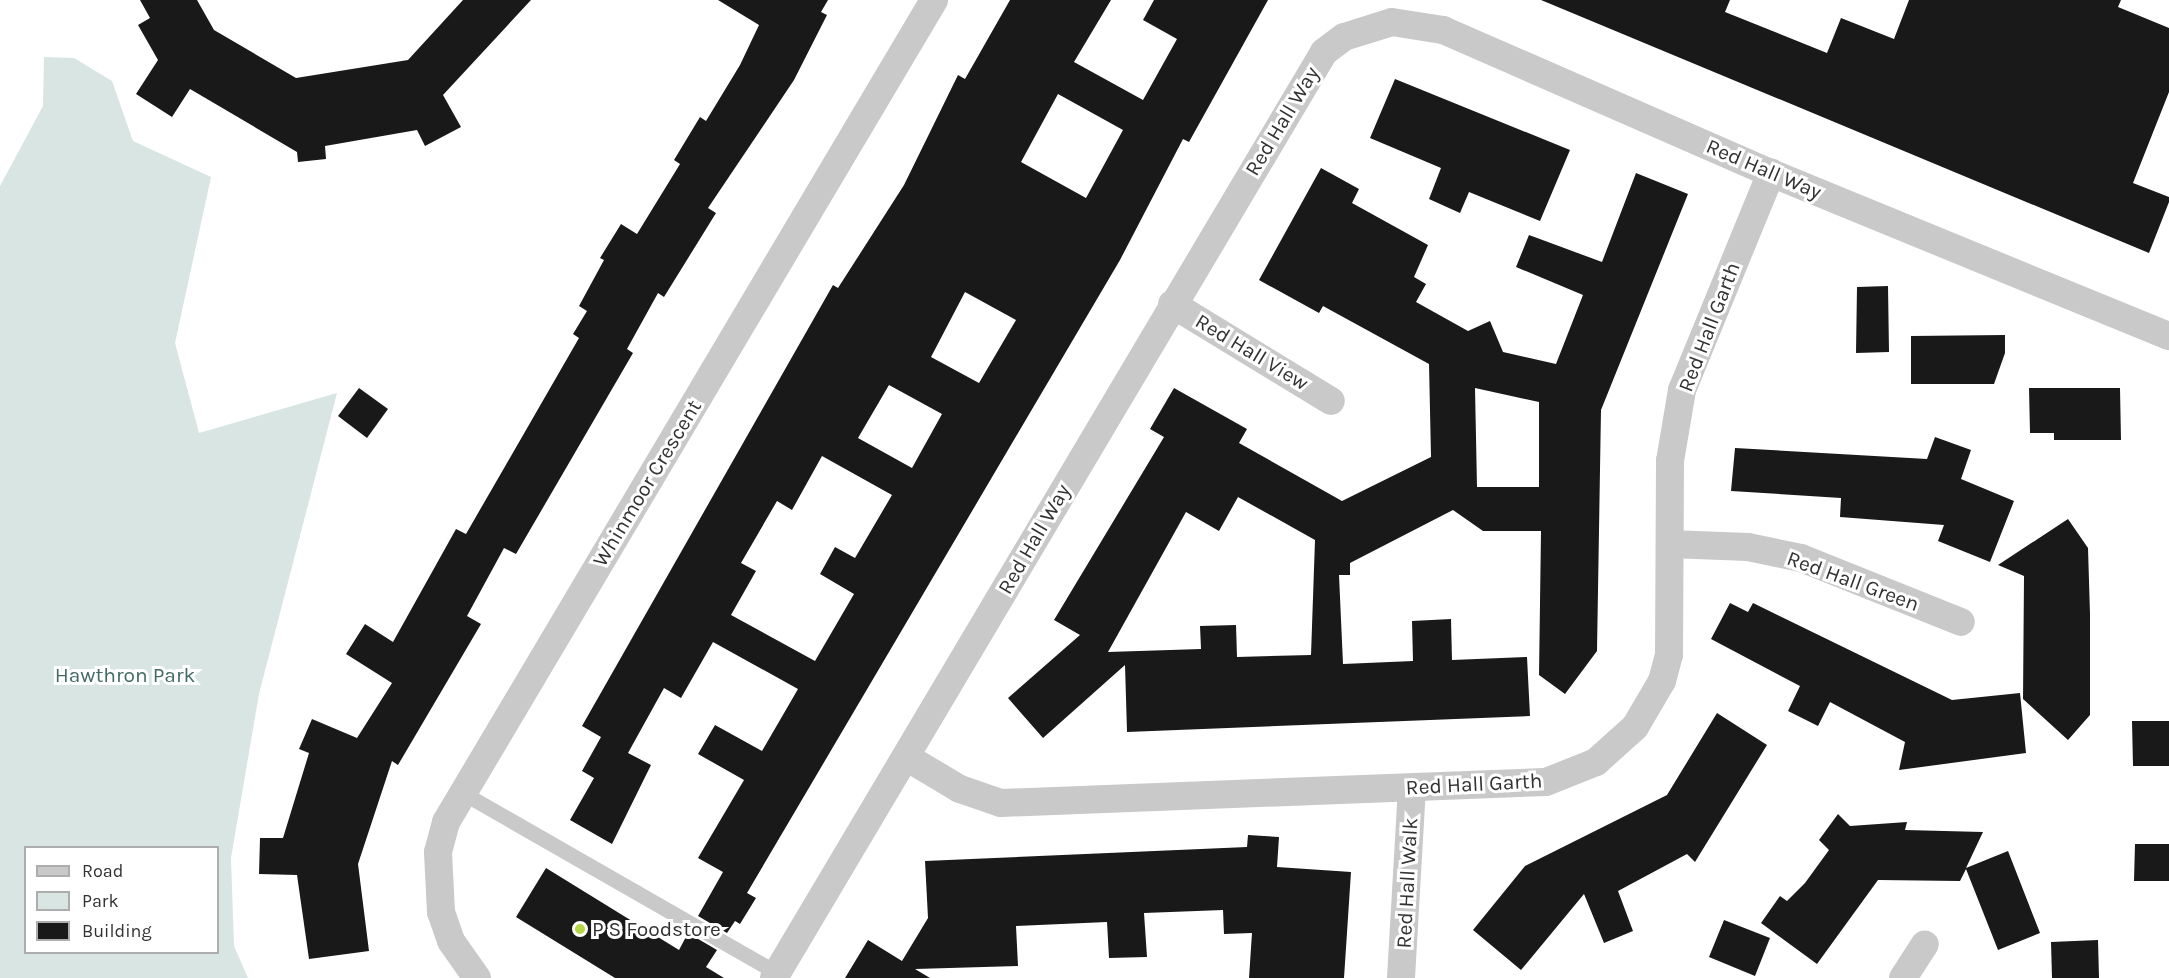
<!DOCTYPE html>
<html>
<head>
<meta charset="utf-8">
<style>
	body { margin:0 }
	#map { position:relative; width:2169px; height:978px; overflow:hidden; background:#fff; font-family:Karla,sans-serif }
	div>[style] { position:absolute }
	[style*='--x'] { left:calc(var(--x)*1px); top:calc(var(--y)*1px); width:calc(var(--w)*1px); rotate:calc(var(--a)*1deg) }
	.green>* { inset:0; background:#d8e5e3 }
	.building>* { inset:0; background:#191919 }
	.lane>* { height:15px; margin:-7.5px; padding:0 7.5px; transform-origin:7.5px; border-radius:7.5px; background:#c9c9c9 }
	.street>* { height:28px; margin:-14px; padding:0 14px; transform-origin:14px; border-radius:14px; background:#c9c9c9 }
	.dots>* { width:16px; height:16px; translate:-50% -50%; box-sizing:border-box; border:3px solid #fff; border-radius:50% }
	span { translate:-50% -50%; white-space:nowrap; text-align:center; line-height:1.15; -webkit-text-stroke:6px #fff; paint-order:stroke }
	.street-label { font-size:21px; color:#323232 }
	.park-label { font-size:21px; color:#436a64 }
	.poi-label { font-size:21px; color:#323232 }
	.left { translate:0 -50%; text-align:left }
	.legend { position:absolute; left:24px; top:846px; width:195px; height:108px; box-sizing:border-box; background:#fff; border:2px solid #adadad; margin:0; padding:8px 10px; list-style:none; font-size:18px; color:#323232 }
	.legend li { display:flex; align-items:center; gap:12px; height:30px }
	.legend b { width:30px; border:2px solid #adadad }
</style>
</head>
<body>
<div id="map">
	<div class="green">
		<i style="clip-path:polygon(evenodd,44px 57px,74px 58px,112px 81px,133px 141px,211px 177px,175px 343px,199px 433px,337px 393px,259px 694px,231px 858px,234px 946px,248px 978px,0 978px,0 186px,43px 106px,44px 57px,26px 848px,218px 848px,218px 952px,26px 952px,26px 848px)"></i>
	</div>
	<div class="building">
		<i style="clip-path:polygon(140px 0,197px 0,214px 30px,296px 78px,408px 60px,463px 0,531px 0,443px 95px,461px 127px,425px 146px,417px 130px,325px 146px,326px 159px,298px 162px,297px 152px,190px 89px,172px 117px,136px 94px,158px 60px,138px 25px,150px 18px)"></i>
		<i style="clip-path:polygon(718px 0,828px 0,821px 12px,827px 15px,794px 80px,708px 208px,716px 213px,664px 297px,658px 293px,627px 349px,633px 353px,516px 554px,504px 548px,467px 616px,481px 624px,398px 765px,392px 761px,358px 864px,369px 951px,309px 959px,297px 875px,259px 874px,260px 838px,283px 838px,309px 753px,299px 749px,312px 719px,357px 738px,392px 683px,346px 654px,365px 624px,393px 642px,456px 529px,466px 534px,579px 338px,573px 334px,587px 311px,579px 306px,604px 260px,600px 258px,621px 224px,637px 234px,680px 164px,674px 160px,700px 117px,706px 121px,740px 65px,759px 25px)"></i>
		<i style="clip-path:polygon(evenodd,1010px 0,1111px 0,1074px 62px,1143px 100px,1177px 39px,1143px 20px,1154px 0,1268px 0,1189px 142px,1183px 139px,1120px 260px,747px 893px,756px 898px,740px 924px,735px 921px,727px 933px,698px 916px,723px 872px,698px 858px,744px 780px,698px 754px,715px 725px,762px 751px,798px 689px,713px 642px,681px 698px,664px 688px,628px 753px,651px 765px,612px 844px,570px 820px,594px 778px,582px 771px,601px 737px,582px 726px,833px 285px,838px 288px,904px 185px,958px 75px,965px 79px,1010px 0,1058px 94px,1123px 130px,1086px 198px,1021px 162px,1058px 94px,1010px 0,965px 292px,1016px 320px,979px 383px,931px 357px,965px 292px,1010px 0,889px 385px,942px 414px,912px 468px,858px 438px,889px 385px,1010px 0,822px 456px,892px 495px,855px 558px,835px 547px,820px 574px,854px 594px,815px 661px,731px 615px,756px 571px,741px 563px,777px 501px,792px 510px,822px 456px)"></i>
		<i style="clip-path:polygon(1541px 0,1730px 0,1725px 12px,1827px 53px,1841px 18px,1894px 39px,1909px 0,2121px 0,2118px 7px,2169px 28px,2169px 92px,2133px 183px,2169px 197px,2169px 202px,2149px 253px)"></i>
		<i style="clip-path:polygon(1395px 79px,1570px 150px,1540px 221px,1469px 192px,1460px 213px,1429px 199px,1441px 168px,1370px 138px)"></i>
		<i style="clip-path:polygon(evenodd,1321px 168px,1359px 189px,1352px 203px,1428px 245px,1414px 277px,1426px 284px,1416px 302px,1468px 331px,1490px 321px,1503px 352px,1556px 364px,1583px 295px,1516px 267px,1529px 235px,1602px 262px,1636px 173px,1688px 194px,1601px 410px,1597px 651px,1565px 694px,1539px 675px,1541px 531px,1483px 531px,1453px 510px,1350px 563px,1350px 575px,1339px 575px,1343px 664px,1413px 661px,1412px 621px,1451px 619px,1452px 660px,1527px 657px,1530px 716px,1127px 732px,1125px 665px,1043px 738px,1008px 698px,1080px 635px,1054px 620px,1164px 437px,1150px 429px,1174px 388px,1247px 429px,1239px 443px,1342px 501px,1431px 457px,1429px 364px,1323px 306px,1319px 313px,1259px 280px,1321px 168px,1475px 388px,1539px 402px,1539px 487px,1477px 487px,1475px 388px,1321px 168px,1238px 497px,1315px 540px,1311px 655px,1237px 657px,1236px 625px,1200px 626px,1201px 649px,1108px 652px,1186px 512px,1219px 531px,1238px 497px)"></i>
		<i style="clip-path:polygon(1888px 286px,1889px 352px,1856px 353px,1857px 287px)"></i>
		<i style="clip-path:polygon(2005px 335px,2005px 353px,1994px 384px,1911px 384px,1911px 336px)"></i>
		<i style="clip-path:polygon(359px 388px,388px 409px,367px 438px,338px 416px)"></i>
		<i style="clip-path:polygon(2029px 388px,2120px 388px,2121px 440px,2054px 440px,2054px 433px,2030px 433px)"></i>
		<i style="clip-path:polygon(1935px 437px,1971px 450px,1961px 479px,2014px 501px,1990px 562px,1938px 541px,1944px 525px,1840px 517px,1841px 498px,1731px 491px,1735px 448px,1927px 459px)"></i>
		<i style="clip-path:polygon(2068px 519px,2088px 548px,2090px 614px,2090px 715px,2068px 740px,2023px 699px,2024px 576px,1998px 565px)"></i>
		<i style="clip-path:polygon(1730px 603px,1748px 612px,1753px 603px,1952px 700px,2020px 693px,2026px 753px,1899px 770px,1905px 742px,1830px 702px,1818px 726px,1788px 711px,1800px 686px,1711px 639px)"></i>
		<i style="clip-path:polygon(1717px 713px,1767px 745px,1695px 862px,1687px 854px,1618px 891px,1633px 931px,1604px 943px,1584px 894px,1521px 970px,1473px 930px,1525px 866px,1667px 795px)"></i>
		<i style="clip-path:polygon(2132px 721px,2169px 721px,2169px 766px,2133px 766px)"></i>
		<i style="clip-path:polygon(1838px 814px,1850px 826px,1907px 822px,1905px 830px,1983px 832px,1966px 868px,2008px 851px,2040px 933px,1998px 950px,1966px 869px,1960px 881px,1878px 880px,1817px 964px,1761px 923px,1780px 896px,1787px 901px,1805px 883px,1829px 850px,1819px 840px)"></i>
		<i style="clip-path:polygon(1248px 835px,1279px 837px,1277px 867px,1351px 872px,1344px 978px,1249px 978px,1252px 933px,1224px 934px,1223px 910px,1144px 913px,1147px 957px,1109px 958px,1107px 922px,1016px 926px,1018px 966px,915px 969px,930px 978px,845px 978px,868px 940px,902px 961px,928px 918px,925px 861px,1247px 847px)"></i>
		<i style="clip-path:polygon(2135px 844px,2169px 844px,2169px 881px,2134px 881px)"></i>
		<i style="clip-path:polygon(546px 868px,679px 950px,688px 933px,717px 950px,706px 967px,724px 978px,615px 978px,516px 917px)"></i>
		<i style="clip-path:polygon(1724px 920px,1770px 938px,1755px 976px,1709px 957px)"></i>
		<i style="clip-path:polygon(2098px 940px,2099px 978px,2052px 978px,2051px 942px)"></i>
	</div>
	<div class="lane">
		<i style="--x:463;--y:793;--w:362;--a:29.8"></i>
	</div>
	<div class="street">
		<i style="--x:1172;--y:304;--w:186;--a:31.4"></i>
		<i style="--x:1670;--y:544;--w:78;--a:2.2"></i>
		<i style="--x:1748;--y:547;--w:54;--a:11.7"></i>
		<i style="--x:1801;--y:558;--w:172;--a:21.8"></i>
		<i style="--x:906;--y:757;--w:63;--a:30.7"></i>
		<i style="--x:960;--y:789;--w:43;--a:18.9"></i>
		<i style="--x:1001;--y:803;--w:545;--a:-2.21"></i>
		<i style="--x:1546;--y:782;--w:54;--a:-21.8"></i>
		<i style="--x:1596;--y:762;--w:52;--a:-41.9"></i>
		<i style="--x:1635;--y:727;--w:53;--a:-59.6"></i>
		<i style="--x:1662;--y:681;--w:27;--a:-75"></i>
		<i style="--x:1669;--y:655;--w:194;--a:-89.7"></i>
		<i style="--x:1670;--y:461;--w:72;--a:-80.4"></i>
		<i style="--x:1682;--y:390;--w:235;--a:-67.7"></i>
		<i style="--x:477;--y:978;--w:45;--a:-125.1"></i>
		<i style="--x:451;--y:941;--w:31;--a:-109"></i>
		<i style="--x:441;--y:912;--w:60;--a:-92.9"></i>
		<i style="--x:438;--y:852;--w:31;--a:-75"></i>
		<i style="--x:446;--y:822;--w:956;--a:-59.3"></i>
		<i style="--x:774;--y:978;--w:1077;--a:-59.29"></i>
		<i style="--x:1324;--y:52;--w:25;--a:-37"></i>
		<i style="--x:1344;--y:37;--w:50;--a:-17.4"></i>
		<i style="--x:1392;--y:22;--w:52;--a:8.9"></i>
		<i style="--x:1443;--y:30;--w:358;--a:23.6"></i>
		<i style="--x:1771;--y:173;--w:430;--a:22.3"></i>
		<i style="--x:1401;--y:978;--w:190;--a:-86.7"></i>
		<i style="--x:1903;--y:978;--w:40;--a:-57.1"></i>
	</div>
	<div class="dots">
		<i style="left:580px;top:929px;background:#b5d647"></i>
	</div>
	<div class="street-label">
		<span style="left:1282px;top:121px;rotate:-59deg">Red Hall Way</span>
		<span style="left:1764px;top:169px;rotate:23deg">Red Hall Way</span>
		<span style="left:1709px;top:327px;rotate:-69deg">Red Hall Garth</span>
		<span style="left:1252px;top:352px;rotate:31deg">Red Hall View</span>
		<span style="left:647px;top:483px;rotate:-59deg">Whinmoor Crescent</span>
		<span style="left:1034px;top:539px;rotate:-60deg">Red Hall Way</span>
		<span style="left:1853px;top:581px;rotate:20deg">Red Hall Green</span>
		<span style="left:1474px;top:784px;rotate:-3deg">Red Hall Garth</span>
		<span style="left:1407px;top:883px;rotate:-87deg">Red Hall Walk</span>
	</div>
	<div class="park-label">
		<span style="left:125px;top:675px">Hawthron Park</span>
	</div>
	<div class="poi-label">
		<span class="left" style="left:592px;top:929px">P S Foodstore</span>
	</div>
	<ul class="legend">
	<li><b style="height:8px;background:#c9c9c9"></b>Road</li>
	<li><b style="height:16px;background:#d8e5e3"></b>Park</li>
	<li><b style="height:16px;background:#191919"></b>Building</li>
	</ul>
</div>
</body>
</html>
